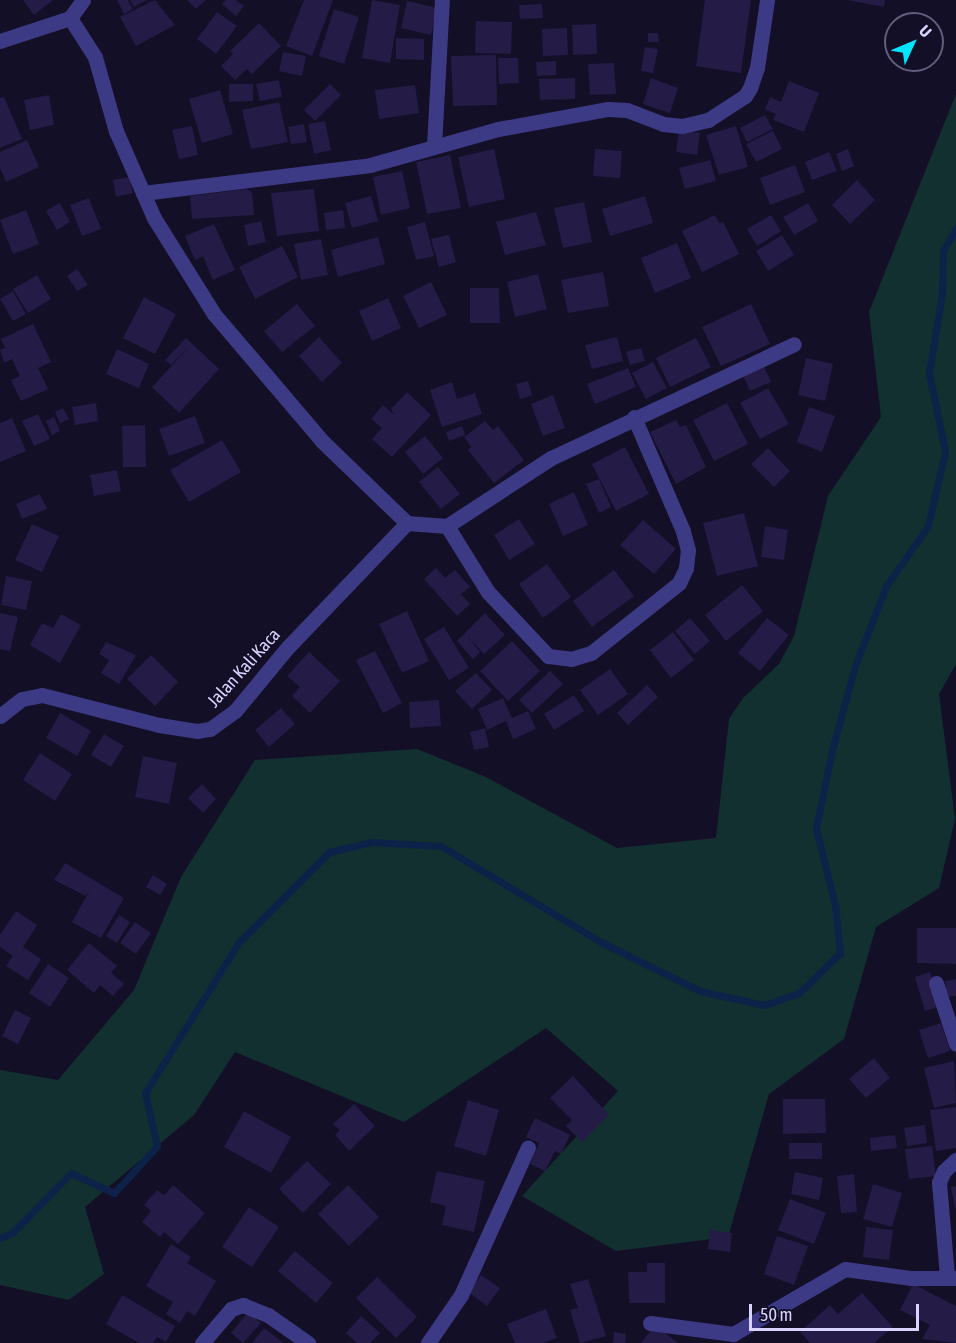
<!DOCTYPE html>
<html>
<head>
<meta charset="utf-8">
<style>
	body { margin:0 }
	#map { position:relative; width:956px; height:1343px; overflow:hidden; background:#130f26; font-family:"Asap Condensed",sans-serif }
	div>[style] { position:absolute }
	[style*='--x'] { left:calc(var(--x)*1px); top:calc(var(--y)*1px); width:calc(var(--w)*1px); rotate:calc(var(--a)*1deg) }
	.green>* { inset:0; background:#12302f }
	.stream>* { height:7px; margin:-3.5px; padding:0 3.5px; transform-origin:3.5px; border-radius:3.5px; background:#0c2248 }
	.building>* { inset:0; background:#241b47 }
	.street>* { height:15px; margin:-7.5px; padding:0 7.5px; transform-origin:7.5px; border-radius:7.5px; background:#3d3a85 }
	span { translate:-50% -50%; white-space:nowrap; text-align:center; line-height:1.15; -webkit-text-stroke:4.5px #130f26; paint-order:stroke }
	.street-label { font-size:18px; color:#d9d4ff }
	.north { position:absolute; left:884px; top:12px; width:60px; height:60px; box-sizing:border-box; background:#130f26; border:2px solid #625e7d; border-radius:50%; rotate:46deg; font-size:16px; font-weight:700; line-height:24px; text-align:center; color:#d9d4ff }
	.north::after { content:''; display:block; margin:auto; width:21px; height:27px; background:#00e5ff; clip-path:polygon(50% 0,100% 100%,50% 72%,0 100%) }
	.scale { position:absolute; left:749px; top:1304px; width:170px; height:27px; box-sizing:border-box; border:3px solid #d9d4ff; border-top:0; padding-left:8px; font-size:18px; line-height:21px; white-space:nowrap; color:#d9d4ff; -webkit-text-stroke:4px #130f26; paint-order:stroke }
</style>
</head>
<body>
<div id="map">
	<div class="green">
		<i style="clip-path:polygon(956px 94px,956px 664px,939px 694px,955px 819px,939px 888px,876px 927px,844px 1039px,769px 1094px,728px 1237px,616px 1251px,522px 1196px,618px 1091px,546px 1028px,404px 1122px,235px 1052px,194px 1115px,85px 1207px,104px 1274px,69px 1300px,0 1285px,0 1070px,58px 1080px,134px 990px,181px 877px,255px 760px,417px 749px,486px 777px,617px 848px,716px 838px,729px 719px,743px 698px,779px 664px,794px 636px,828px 496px,881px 417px,869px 312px)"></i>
	</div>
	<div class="stream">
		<i style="--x:0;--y:1238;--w:13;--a:-23"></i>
		<i style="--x:12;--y:1233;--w:84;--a:-45.5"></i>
		<i style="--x:71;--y:1173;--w:47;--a:24.9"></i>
		<i style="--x:114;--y:1193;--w:64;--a:-47.5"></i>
		<i style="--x:157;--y:1146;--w:54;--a:-102.8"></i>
		<i style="--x:145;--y:1093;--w:178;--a:-58.1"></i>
		<i style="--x:239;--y:942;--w:127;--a:-45"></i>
		<i style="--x:329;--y:852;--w:43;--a:-13.4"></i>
		<i style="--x:371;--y:842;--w:70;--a:3.3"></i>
		<i style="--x:441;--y:846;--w:187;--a:31"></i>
		<i style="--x:601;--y:942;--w:110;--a:26.3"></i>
		<i style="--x:700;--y:991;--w:66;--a:12.3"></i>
		<i style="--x:764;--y:1005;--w:37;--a:-19"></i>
		<i style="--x:799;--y:993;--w:57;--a:-44.3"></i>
		<i style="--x:840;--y:953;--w:48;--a:-95.9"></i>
		<i style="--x:835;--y:905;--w:79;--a:-103.9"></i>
		<i style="--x:816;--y:828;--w:80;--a:-78.4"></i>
		<i style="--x:832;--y:750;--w:87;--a:-74.7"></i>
		<i style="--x:855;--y:666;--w:86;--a:-68.8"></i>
		<i style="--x:886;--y:586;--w:73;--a:-55"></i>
		<i style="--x:928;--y:526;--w:77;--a:-77.2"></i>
		<i style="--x:945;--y:451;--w:80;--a:-101.6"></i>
		<i style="--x:929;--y:373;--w:80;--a:-80.7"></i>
		<i style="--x:942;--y:294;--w:44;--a:-88.7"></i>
		<i style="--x:943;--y:250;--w:26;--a:-59"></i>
	</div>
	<div class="building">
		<i style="clip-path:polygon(23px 0,53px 0,34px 15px)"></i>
		<i style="clip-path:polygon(117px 0,128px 0,133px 9px,124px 14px)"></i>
		<i style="clip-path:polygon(130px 0,147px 0,134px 7px)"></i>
		<i style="clip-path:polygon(155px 0,175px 25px,136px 46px,120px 17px)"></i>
		<i style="clip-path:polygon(187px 0,206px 0,196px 9px)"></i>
		<i style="clip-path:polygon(226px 0,236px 0,244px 6px,236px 16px,222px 4px)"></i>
		<i style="clip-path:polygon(304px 0,333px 0,312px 56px,286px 46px)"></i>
		<i style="clip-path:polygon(372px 0,400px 5px,390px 63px,362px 58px)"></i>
		<i style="clip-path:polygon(705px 0,751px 0,741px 73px,696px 66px)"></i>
		<i style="clip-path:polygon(847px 0,885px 0,884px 7px)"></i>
		<i style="clip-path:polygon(407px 1px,437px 8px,431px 35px,401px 28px)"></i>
		<i style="clip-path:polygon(542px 4px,543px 18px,520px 19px,519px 5px)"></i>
		<i style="clip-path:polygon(334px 9px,359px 17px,344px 64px,319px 56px)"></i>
		<i style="clip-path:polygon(217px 12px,237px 26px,216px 54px,197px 39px)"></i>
		<i style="clip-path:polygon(476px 21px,512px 22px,511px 54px,475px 53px)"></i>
		<i style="clip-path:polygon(259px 23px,281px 46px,252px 74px,247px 69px,235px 80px,221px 66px,233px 54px,230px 51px)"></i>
		<i style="clip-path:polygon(596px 24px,597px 54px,573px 55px,572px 25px)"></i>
		<i style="clip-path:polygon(567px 28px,568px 55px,543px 56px,542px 29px)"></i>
		<i style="clip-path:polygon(648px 33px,658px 33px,659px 42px,648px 42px)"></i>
		<i style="clip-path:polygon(396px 38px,424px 39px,424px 60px,396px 59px)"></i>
		<i style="clip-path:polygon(645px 47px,658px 49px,653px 73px,641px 71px)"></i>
		<i style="clip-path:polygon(283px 52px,306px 56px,302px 76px,279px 71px)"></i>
		<i style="clip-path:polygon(496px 55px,497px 105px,453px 106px,451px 56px)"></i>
		<i style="clip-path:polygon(498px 58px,518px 58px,519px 83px,499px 84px)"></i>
		<i style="clip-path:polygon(556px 61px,556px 75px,537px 76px,536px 62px)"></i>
		<i style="clip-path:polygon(614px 63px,616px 94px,590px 95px,588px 64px)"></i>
		<i style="clip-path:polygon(575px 78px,575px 99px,540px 100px,539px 79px)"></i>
		<i style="clip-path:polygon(651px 78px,678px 88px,670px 113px,643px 104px)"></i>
		<i style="clip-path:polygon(279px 80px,282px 97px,260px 101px,256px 84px)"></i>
		<i style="clip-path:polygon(789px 81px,819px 93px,804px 132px,773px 120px,776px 114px,765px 109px,770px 97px,781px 102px)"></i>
		<i style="clip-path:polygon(229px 84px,253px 84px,253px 101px,229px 102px)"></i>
		<i style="clip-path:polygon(330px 84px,341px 95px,315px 121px,304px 110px)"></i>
		<i style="clip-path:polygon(415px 85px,419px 113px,379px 119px,375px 90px)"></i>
		<i style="clip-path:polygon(220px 90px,233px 134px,202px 143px,189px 99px)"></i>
		<i style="clip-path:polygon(49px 95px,54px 125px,30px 130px,24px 100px)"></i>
		<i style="clip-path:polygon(4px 97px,22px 139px,0 148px,0 98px)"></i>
		<i style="clip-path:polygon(279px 102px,288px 142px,251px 149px,242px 110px)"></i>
		<i style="clip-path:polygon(765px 115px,773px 129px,747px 142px,740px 128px)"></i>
		<i style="clip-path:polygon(325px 121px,331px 150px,314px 154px,308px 124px)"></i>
		<i style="clip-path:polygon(304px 124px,307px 142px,291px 144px,288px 127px)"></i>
		<i style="clip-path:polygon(192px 126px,198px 155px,179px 159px,172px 130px)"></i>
		<i style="clip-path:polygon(736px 126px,748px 167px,719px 175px,706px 135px)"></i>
		<i style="clip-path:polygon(679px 130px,700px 133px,697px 155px,676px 152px)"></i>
		<i style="clip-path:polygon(773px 131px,782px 149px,756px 162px,746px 144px)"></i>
		<i style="clip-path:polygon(27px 140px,39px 167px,6px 182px,0 168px,0 152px)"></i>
		<i style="clip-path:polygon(494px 149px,505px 199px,469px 207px,458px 157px)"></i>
		<i style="clip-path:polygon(595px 149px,622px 151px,620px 178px,593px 176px)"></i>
		<i style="clip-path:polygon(848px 149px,854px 166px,842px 171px,836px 154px)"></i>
		<i style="clip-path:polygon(829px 152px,837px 171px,812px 180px,805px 162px)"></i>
		<i style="clip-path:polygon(450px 155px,461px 208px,427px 214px,416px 162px)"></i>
		<i style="clip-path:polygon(710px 160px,716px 181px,685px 189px,679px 168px)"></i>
		<i style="clip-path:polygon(795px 165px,805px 192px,770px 205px,760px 178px)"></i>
		<i style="clip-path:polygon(402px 171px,410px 208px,381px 215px,373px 177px)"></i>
		<i style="clip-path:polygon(129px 177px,133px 193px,116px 197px,113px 180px)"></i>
		<i style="clip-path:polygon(857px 180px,875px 200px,850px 224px,832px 205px)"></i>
		<i style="clip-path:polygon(246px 189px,252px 192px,254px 215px,192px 219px,190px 196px)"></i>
		<i style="clip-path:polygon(314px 189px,319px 231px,277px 236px,271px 193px)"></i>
		<i style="clip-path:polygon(371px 196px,378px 221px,352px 228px,345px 203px)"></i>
		<i style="clip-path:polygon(645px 196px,653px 223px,610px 236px,602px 209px)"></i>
		<i style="clip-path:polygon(89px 198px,101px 229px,82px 236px,70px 205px)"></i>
		<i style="clip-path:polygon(584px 202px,592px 242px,563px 248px,554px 208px)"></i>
		<i style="clip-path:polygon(60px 203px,70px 222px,57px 230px,46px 211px)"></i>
		<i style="clip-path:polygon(808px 203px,818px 221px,794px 235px,783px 217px)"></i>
		<i style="clip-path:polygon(26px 210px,39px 244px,13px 254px,0 220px)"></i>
		<i style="clip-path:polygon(343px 210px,345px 228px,326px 230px,324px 213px)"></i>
		<i style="clip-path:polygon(536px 212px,546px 245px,505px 255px,496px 222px)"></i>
		<i style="clip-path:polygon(715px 215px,719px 223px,723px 222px,739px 254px,702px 272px,682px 231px)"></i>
		<i style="clip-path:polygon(771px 215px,781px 231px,757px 246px,747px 229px)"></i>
		<i style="clip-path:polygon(261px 221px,266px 242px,248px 246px,244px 225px)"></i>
		<i style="clip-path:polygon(425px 222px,434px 256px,416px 260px,407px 227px)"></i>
		<i style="clip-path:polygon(214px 224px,235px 270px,213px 280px,203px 256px,195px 260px,185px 236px)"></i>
		<i style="clip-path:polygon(449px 235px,456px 262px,439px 267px,431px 239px)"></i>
		<i style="clip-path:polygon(782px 235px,794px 255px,768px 271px,756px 251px)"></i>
		<i style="clip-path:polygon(378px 237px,385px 264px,338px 277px,331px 250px)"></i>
		<i style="clip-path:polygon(321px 239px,328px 275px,301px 280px,294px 244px)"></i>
		<i style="clip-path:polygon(677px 243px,691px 278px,655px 293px,641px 258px)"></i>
		<i style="clip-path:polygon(282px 246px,298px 277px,255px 299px,239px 267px)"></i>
		<i style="clip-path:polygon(77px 269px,88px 285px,77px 291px,67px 276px)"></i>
		<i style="clip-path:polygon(603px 272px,609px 306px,568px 313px,561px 280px)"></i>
		<i style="clip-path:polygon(538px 274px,547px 309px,515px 317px,507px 282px)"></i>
		<i style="clip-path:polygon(37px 275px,51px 299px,28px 313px,13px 289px)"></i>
		<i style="clip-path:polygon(431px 282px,447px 315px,419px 328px,403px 296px)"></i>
		<i style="clip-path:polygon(470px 288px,499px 288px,500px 323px,470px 323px)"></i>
		<i style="clip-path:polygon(13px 291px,26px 314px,13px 321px,0 299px)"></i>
		<i style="clip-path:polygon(144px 297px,176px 314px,155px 354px,123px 338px)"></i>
		<i style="clip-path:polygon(388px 298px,401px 328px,372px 341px,359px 311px)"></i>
		<i style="clip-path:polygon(297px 304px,315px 326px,282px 352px,264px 331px)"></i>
		<i style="clip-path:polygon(751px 304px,770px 344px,721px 366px,702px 327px)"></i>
		<i style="clip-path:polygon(33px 324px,51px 362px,38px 368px,48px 389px,21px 401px,11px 380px,20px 376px,12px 359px,4px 363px,0 350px,5px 348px,1px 339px)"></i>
		<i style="clip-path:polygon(319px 337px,342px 363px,322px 382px,299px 356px)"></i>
		<i style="clip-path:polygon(617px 337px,623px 361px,592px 369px,585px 345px)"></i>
		<i style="clip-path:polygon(186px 338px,219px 369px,179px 413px,152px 387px,190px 346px,171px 365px,165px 360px)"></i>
		<i style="clip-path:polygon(696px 338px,711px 367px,670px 387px,656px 358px)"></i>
		<i style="clip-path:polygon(641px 348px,645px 361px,630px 365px,626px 352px)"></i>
		<i style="clip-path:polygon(117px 349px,149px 364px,139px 388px,106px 374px)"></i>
		<i style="clip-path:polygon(806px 358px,833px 364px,825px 401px,798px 395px)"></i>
		<i style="clip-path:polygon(653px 362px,667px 388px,646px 399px,632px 373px)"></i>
		<i style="clip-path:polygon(762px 362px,771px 382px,750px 391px,741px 371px)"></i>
		<i style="clip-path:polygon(628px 368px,636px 387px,595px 404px,587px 384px)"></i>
		<i style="clip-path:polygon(528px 381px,532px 395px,520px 399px,516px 384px)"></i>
		<i style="clip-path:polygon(452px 382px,457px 399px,475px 393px,482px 414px,442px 427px,430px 390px)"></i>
		<i style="clip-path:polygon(768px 388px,789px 424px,760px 439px,740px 403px)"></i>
		<i style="clip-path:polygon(407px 392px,431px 415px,392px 457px,372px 439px,382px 428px,371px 419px,383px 405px,394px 415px,391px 409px)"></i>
		<i style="clip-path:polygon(553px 395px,565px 428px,543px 436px,531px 404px)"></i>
		<i style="clip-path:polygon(96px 403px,98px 421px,75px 425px,72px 407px)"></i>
		<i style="clip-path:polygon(727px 403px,748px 444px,714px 461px,693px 420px)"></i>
		<i style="clip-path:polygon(809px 407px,835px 416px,822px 452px,797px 442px)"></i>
		<i style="clip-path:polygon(63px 408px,69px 419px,60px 423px,55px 412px)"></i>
		<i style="clip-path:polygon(38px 414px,50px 439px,34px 446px,22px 421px)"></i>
		<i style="clip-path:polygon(195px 416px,205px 443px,169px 456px,159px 429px)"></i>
		<i style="clip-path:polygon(54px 417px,60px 431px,52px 435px,46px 421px)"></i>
		<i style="clip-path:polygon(12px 418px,26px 451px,0 462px,0 423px)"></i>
		<i style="clip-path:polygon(676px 420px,680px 427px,686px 425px,706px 467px,676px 484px,650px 432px)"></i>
		<i style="clip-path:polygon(485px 421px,493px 430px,498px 426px,524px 460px,494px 483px,468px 450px,471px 447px,464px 437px)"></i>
		<i style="clip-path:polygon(145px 425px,146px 467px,123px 467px,122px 426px)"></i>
		<i style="clip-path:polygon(462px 426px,465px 435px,449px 441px,446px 432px)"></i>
		<i style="clip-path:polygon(425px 436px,443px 458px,423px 474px,405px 452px)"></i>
		<i style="clip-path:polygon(222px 440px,241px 472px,189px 502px,170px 470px)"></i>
		<i style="clip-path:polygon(625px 447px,649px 494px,616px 511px,592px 464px)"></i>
		<i style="clip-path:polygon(768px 448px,790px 471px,774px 487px,751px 464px)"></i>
		<i style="clip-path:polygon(438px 467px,460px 494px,441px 509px,419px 482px)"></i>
		<i style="clip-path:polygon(117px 470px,121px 491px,94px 496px,90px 475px)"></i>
		<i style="clip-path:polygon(599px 479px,611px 507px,599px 513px,586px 484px)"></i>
		<i style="clip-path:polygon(574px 492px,588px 525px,563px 536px,549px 504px)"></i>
		<i style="clip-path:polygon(40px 494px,47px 509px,22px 519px,16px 504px)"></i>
		<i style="clip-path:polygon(744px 513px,758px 566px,717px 576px,703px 523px)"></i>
		<i style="clip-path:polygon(519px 519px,535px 544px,509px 560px,494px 535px)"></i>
		<i style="clip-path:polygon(643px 520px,676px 549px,654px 574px,620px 545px)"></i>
		<i style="clip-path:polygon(32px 524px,59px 536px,42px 572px,15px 560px)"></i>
		<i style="clip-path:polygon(765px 526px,788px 530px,784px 560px,761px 557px)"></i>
		<i style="clip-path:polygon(547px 564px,571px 597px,543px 618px,519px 584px)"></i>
		<i style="clip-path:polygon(436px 568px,445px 578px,455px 570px,470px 587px,461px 594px,470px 604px,457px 616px,424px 579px)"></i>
		<i style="clip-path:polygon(614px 570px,634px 596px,592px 627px,573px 601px)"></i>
		<i style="clip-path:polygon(6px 576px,32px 581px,26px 610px,1px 605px)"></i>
		<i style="clip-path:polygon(742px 585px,763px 611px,726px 641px,705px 615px)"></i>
		<i style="clip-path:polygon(407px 611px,429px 661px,402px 673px,379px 624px)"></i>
		<i style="clip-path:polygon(0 613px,18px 617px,10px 651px,0 649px)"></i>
		<i style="clip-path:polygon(485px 613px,505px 635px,484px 654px,468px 637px,480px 652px,473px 659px,457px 641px)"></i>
		<i style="clip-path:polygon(61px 614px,81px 625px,60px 663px,30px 645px,42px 623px,53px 628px)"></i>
		<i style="clip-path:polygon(690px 618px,710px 641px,695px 654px,675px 631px)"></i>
		<i style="clip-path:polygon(767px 618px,789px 635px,760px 671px,738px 653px)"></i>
		<i style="clip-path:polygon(444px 627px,469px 668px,449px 680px,424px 639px)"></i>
		<i style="clip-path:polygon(673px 632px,694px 660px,671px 678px,650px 650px)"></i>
		<i style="clip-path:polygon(512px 641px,540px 671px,508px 701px,480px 671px)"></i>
		<i style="clip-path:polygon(106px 642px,136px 655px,119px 684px,101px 673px,109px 660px,99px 654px)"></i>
		<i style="clip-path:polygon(375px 651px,402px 703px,383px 713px,356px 660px)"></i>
		<i style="clip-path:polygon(309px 652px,340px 681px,310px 713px,292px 696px,300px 687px,287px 676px)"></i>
		<i style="clip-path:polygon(151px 655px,178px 682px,155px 706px,127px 679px)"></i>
		<i style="clip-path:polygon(610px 669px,628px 694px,598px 715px,580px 690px)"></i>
		<i style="clip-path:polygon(550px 671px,563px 684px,532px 713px,519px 700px)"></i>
		<i style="clip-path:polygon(476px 673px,492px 690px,472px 709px,455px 691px)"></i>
		<i style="clip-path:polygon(647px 685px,658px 697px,628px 725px,617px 713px)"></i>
		<i style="clip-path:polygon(574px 695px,584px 711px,554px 730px,544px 714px)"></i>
		<i style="clip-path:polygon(503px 698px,512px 718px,528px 711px,536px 729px,513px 739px,506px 721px,487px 730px,478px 709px)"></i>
		<i style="clip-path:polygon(439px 700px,441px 726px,410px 728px,409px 702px)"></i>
		<i style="clip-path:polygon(281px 708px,295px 724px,269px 747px,255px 730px)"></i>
		<i style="clip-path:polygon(60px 713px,91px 731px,77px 756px,46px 738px)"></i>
		<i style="clip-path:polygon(485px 728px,489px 747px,474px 750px,470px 732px)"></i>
		<i style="clip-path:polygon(104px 734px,124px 746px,111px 767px,91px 755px)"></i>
		<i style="clip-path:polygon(40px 753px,72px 774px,55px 801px,23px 780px)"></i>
		<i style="clip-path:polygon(143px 756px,177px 763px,169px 804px,135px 797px)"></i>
		<i style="clip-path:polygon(202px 784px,216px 799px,203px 813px,188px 798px)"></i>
		<i style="clip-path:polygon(65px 863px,124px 898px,101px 938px,72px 922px,92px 886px,86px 896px,54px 880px)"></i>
		<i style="clip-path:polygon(153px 875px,167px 884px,160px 895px,146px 887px)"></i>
		<i style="clip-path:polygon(16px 911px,37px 925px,23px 947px,41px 959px,28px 980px,6px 966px,13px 956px,0 947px,0 935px)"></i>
		<i style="clip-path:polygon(119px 915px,130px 922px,117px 943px,106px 936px)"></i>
		<i style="clip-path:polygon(135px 922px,151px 933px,136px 954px,120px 943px)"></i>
		<i style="clip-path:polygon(917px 928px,956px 928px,956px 964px,917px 963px)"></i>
		<i style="clip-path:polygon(89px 943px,117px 966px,111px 973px,124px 984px,113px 996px,100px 985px,94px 993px,67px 970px)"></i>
		<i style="clip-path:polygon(48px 964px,69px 978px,50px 1007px,29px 993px)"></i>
		<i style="clip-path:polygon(930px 972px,941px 1006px,925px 1011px,915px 977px)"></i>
		<i style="clip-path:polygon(956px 979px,956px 996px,947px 997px,945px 981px)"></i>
		<i style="clip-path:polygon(15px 1010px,31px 1018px,18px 1044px,2px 1036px)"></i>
		<i style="clip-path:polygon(941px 1023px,950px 1051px,928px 1058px,919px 1030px)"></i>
		<i style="clip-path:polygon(874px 1058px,890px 1078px,866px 1098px,849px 1079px)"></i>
		<i style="clip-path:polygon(954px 1061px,956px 1103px,934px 1108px,924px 1068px)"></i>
		<i style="clip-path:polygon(573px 1076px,609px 1115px,582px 1142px,566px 1126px,572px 1120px,550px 1098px)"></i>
		<i style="clip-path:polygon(783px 1099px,825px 1099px,826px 1133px,783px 1134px)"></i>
		<i style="clip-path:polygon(468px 1100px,499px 1110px,486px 1156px,454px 1146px)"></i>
		<i style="clip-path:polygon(354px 1104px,375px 1126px,349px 1151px,335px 1135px,340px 1130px,333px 1124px)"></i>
		<i style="clip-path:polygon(956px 1107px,956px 1148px,936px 1151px,930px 1110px)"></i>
		<i style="clip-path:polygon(244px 1111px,291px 1137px,271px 1173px,224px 1147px)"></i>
		<i style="clip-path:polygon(535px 1118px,570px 1135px,561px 1154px,555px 1151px,545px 1171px,530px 1164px,539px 1143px,526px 1137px)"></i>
		<i style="clip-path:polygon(925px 1125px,927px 1143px,907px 1146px,904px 1128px)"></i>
		<i style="clip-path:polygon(895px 1135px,897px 1148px,871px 1151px,870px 1138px)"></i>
		<i style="clip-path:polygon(789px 1143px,822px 1143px,822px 1159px,789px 1159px)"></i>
		<i style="clip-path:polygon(932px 1146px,936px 1176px,909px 1179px,905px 1149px)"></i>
		<i style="clip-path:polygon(307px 1161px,331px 1184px,303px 1213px,279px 1189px)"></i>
		<i style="clip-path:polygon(437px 1171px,485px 1181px,474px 1232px,442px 1225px,446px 1206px,430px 1202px)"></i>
		<i style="clip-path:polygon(795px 1172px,823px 1178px,819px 1200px,791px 1194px)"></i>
		<i style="clip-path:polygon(854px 1174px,857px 1212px,841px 1213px,837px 1176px)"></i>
		<i style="clip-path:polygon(873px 1184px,902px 1193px,892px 1227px,863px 1219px)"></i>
		<i style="clip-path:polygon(173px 1185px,205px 1213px,178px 1244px,164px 1232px,160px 1237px,142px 1222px,151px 1211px,144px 1205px,157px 1190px,164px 1195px)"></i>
		<i style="clip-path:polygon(348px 1185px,379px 1217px,349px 1246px,318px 1214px)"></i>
		<i style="clip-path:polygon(956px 1186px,956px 1208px,955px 1208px,951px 1187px)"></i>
		<i style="clip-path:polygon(790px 1199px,826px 1213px,814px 1244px,778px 1230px)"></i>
		<i style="clip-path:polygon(249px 1207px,279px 1227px,252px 1267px,222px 1247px)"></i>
		<i style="clip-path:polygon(866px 1227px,893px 1230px,889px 1260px,863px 1257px)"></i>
		<i style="clip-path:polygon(710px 1230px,732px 1233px,730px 1252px,708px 1249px)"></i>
		<i style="clip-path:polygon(777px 1236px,808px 1246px,794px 1285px,764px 1274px)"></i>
		<i style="clip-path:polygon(171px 1244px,191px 1257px,187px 1263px,216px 1281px,195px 1316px,187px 1311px,180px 1323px,166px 1314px,173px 1302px,146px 1286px)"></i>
		<i style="clip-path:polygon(295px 1251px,333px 1283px,316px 1303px,278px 1271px)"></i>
		<i style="clip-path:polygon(647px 1263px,665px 1263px,665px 1303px,629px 1303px,628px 1272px,647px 1272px)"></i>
		<i style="clip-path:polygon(481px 1275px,500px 1288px,487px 1306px,468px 1292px)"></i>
		<i style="clip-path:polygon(377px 1277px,417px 1317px,396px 1338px,356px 1298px)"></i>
		<i style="clip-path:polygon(588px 1279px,606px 1336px,580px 1343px,570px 1310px,578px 1308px,570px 1284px)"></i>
		<i style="clip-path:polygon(913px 1284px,956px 1306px,956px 1343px,922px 1339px,930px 1325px,900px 1310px)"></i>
		<i style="clip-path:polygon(862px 1293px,893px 1327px,874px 1343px,810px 1343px,800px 1332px,830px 1305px,838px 1314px)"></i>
		<i style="clip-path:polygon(122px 1295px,175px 1326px,166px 1342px,157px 1337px,153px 1343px,139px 1343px,106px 1324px)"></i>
		<i style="clip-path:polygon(546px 1309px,557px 1338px,543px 1343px,515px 1343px,507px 1324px)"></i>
		<i style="clip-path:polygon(248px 1312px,261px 1323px,243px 1343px,231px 1333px)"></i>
		<i style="clip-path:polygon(361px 1316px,380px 1333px,370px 1343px,357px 1343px,346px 1333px)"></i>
		<i style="clip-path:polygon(655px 1325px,678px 1343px,641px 1343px)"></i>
		<i style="clip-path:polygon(264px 1328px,284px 1343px,252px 1343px)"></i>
		<i style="clip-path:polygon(614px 1332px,626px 1334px,625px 1343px,613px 1343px)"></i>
	</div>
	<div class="street">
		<i style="--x:70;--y:18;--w:22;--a:-54"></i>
		<i style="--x:0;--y:41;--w:74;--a:-18.2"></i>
		<i style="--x:70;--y:18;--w:46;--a:57.3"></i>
		<i style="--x:95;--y:57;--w:77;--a:74.2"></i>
		<i style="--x:116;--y:131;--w:95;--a:66.4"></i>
		<i style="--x:154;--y:218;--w:113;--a:58"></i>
		<i style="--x:214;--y:314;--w:167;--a:49.6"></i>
		<i style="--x:322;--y:441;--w:118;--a:44"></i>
		<i style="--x:407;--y:523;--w:40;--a:4.3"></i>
		<i style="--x:447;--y:526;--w:124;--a:-33.2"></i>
		<i style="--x:551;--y:458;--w:268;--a:-25.1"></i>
		<i style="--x:434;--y:146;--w:146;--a:-86.9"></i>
		<i style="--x:143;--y:193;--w:229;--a:-7"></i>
		<i style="--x:370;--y:165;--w:133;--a:-15.7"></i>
		<i style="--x:498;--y:129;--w:112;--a:-10.3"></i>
		<i style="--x:608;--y:109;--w:19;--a:3"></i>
		<i style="--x:627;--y:110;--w:39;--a:21"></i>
		<i style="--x:663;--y:124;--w:19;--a:6"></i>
		<i style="--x:682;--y:126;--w:27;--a:-13"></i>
		<i style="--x:708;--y:120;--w:44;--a:-33"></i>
		<i style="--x:745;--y:96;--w:9;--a:-58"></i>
		<i style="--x:750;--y:88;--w:21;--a:-71"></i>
		<i style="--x:757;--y:68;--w:69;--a:-81.6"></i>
		<i style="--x:447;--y:526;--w:78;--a:58.2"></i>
		<i style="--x:488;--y:592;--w:88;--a:46.8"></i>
		<i style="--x:548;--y:656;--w:23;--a:7"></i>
		<i style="--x:571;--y:659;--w:21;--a:-17"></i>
		<i style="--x:591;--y:653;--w:112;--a:-38.5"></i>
		<i style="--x:679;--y:583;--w:17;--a:-65"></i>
		<i style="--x:686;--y:568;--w:18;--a:-84"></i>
		<i style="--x:688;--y:550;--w:20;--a:-105"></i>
		<i style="--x:683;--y:531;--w:124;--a:-113.3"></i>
		<i style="--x:0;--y:716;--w:28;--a:-38"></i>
		<i style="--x:22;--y:699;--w:20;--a:-11"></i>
		<i style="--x:42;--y:695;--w:121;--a:14.4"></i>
		<i style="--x:159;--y:725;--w:38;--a:9"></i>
		<i style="--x:197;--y:731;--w:13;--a:-9"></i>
		<i style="--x:210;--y:729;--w:31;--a:-36"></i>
		<i style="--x:235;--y:711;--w:83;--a:-50.4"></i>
		<i style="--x:288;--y:647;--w:172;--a:-46.2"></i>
		<i style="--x:936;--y:983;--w:64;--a:71.8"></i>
		<i style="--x:947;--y:1276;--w:94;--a:-94.9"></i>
		<i style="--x:939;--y:1182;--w:12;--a:-66"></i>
		<i style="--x:944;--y:1171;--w:16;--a:-43"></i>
		<i style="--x:650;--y:1323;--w:84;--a:7.5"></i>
		<i style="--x:733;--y:1334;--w:129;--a:-30.1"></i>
		<i style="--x:845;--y:1269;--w:67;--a:7.8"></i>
		<i style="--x:911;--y:1278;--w:45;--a:0"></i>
		<i style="--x:202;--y:1343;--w:45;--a:-49.5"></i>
		<i style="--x:231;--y:1309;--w:13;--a:-18"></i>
		<i style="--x:243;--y:1305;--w:27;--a:22"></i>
		<i style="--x:268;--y:1315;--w:49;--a:35"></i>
		<i style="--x:428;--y:1343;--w:58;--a:-55.5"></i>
		<i style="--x:461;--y:1295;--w:162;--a:-65.6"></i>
	</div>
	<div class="street-label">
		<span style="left:244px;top:668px;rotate:-48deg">Jalan Kali Kaca</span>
	</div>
	<div class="north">U</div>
	<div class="scale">50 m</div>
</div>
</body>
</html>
